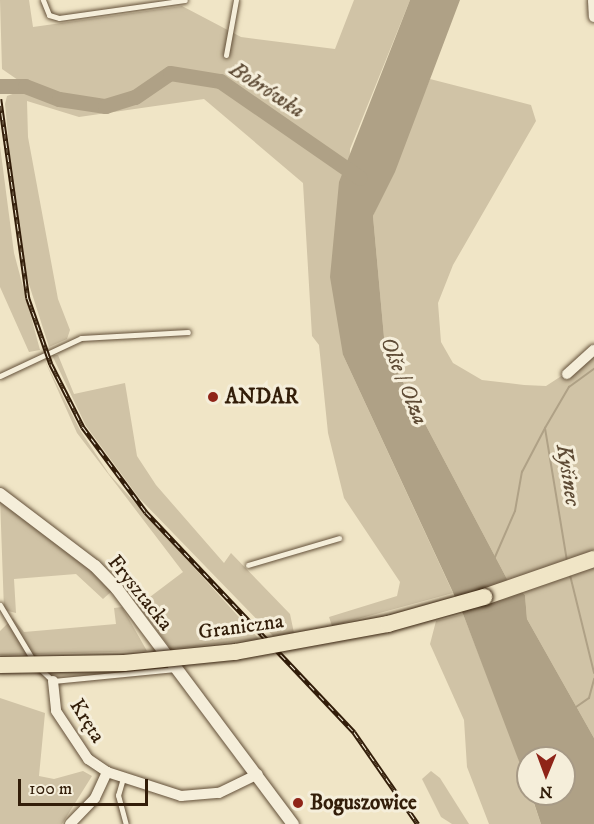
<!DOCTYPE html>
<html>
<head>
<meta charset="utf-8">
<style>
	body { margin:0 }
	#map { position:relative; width:594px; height:824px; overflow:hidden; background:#f0e5c6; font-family:"IM FELL DW Pica",serif }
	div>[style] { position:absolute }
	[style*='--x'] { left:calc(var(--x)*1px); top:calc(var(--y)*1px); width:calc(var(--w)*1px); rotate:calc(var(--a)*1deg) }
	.green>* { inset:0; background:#d0c3a6 }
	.water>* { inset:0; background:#afa186 }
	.stream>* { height:2px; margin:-1px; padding:0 1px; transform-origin:1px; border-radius:1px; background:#afa186 }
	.river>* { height:15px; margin:-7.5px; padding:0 7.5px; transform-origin:7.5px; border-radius:7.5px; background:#afa186 }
	.roads { filter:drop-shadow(0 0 2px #624f38) drop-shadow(0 0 2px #624f38) }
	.service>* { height:5px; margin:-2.5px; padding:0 2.5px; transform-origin:2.5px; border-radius:2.5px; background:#f5eeda }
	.minor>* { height:10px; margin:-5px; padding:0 5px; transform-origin:5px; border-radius:5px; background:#f5eeda }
	.tertiary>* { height:12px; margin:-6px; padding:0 6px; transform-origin:6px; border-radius:6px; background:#f5eeda }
	.primary>* { height:16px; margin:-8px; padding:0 8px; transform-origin:8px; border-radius:8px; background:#f0e5c6 }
	.rail>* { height:4.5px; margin-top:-2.25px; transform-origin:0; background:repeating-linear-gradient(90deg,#f5eeda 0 7px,#321d09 0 14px); box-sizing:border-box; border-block:2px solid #321d09 }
	.bridges { filter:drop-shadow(0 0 2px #321d09) drop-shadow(0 0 2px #321d09) }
	.trunk-bridge>* { height:16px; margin:-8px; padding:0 8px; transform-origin:8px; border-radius:8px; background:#f0e5c6 }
	.dots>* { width:16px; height:16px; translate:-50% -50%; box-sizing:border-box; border:3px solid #f5eeda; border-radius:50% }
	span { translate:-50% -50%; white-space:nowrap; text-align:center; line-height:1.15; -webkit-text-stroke:6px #f5eeda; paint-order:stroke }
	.poi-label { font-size:21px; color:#321d09; font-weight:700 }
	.left { translate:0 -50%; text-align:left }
	.street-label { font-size:21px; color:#321d09 }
	.water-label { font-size:22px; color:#5e4b35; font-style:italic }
	.north { position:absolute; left:516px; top:746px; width:60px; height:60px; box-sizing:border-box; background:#f5eeda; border:2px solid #a79a86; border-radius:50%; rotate:181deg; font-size:16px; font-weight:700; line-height:24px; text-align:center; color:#321d09 }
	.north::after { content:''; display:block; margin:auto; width:21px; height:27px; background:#8f2418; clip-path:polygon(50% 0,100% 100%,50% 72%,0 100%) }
	.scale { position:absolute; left:18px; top:779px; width:130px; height:27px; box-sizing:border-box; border:3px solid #321d09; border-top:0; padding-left:8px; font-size:18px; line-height:21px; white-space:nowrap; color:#321d09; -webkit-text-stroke:4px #f5eeda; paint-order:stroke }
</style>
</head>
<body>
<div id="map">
	<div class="green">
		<i style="clip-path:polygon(0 0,29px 0,33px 27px,182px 6px,241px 37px,335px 49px,354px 0,410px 0,350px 149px,343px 355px,453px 593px,332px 626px,329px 617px,397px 596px,400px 582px,344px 498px,328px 433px,319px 345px,312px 336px,303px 183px,204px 99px,79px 117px,27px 101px,28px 137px,58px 299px,70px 330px,67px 339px,49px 347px,27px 278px,14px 200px,5px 104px,7px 96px,18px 92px,18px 80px,2px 69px)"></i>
		<i style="clip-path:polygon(430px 79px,531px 105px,536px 121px,453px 265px,438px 303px,441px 342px,453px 363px,482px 380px,524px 385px,546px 386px,594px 355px,594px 738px,527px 619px,525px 595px,507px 579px,385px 348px,373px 216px)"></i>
		<i style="clip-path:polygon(0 146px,14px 253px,40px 350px,29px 352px,0 287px)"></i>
		<i style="clip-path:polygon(52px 355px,58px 355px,74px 394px,125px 383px,137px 456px,156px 485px,224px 563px,231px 553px,290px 614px,294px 633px,273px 636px,139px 498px,86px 426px)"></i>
		<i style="clip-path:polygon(44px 359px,80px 430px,109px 474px,259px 639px,171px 649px,138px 606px,183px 572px,77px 433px)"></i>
		<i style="clip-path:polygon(0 498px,96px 573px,112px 591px,103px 599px,76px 574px,14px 579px,16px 613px,4px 610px)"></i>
		<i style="clip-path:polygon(122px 607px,147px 651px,0 655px,0 631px,13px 618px,24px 632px,116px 624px,114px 608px)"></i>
		<i style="clip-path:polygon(463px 614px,511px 737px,541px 824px,489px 824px,467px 767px,464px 720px,430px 644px,436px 621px)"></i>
		<i style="clip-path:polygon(0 698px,45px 713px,39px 776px,54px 779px,83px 771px,92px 776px,62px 824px,0 824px)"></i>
		<i style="clip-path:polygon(431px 771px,440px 778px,469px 824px,452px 824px,441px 817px,422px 779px)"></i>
	</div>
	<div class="water">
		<i style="clip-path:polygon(410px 0,460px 0,395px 172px,373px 216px,385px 348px,507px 579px,525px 595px,527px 619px,594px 738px,594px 824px,541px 824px,531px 794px,564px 794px,564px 758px,528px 758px,528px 785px,463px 614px,343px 355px,330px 277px,339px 182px)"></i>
	</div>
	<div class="stream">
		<i style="--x:495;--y:557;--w:50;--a:-66.5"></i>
		<i style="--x:515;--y:511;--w:40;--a:-80"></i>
		<i style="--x:522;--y:472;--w:50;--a:-62.4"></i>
		<i style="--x:567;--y:561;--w:135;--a:-99.4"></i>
		<i style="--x:545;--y:428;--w:48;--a:-59.7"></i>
		<i style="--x:569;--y:387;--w:31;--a:-36"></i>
		<i style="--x:570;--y:575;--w:101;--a:76.2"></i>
		<i style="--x:576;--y:707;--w:16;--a:-35"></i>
		<i style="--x:589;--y:698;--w:20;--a:-75"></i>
	</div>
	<div class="river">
		<i style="--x:0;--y:86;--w:25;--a:0"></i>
		<i style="--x:25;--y:86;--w:36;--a:21"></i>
		<i style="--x:59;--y:99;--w:47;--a:8.7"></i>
		<i style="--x:105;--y:106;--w:31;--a:-17"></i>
		<i style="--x:135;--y:97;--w:42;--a:-34.4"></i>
		<i style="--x:170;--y:73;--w:51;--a:9.1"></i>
		<i style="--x:220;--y:81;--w:170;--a:34.7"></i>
	</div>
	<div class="roads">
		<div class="service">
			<i style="--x:43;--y:0;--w:16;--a:68"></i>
			<i style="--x:49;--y:15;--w:10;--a:17"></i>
			<i style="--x:59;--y:18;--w:127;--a:-8.1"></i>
			<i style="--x:226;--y:55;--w:56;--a:-79.7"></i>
			<i style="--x:0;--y:376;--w:89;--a:-25.1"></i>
			<i style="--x:81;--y:338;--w:107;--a:-3.2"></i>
			<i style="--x:248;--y:565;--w:95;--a:-16.5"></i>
			<i style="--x:0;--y:605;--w:64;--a:59"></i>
			<i style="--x:38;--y:667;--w:21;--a:43"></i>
			<i style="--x:53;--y:681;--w:123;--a:-5.6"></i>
			<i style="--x:123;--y:778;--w:18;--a:106"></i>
			<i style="--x:118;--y:795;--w:30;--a:75"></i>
		</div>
		<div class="minor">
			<i style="--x:593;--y:0;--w:17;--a:87"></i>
			<i style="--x:567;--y:374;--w:36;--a:-42"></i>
			<i style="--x:53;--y:681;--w:30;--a:84"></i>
			<i style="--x:56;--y:711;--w:58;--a:56.3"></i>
			<i style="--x:88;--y:759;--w:23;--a:34"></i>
			<i style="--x:107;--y:772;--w:78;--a:18"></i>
			<i style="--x:181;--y:796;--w:38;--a:-5"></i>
			<i style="--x:219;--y:793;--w:43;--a:-26"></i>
			<i style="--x:70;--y:824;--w:36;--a:-46"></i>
			<i style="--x:95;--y:798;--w:29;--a:-65"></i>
		</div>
		<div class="tertiary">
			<i style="--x:0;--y:494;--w:119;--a:37.2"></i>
			<i style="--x:95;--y:566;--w:32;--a:46"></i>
			<i style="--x:117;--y:589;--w:294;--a:53.2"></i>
		</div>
		<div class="primary">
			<i style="--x:484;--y:597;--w:116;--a:-19.1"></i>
		</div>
	</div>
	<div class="rail">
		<i style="--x:0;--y:99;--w:201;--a:82"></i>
		<i style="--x:28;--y:298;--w:70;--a:70.8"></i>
		<i style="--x:51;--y:364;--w:71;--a:63.1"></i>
		<i style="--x:83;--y:427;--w:106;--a:53.5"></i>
		<i style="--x:146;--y:512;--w:303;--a:46.6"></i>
		<i style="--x:354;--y:732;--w:112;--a:55.2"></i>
	</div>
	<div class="bridges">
		<div class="trunk-bridge">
			<i style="--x:0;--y:665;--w:124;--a:-0.9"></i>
			<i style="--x:124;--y:663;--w:112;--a:-5.7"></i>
			<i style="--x:235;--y:652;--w:156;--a:-10.4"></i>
			<i style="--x:388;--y:624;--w:100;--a:-15.7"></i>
		</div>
	</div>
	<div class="dots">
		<i style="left:213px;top:397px;background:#8f2418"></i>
		<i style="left:298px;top:803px;background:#8f2418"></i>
	</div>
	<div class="poi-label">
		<span class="left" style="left:225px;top:397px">ANDAR</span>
		<span class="left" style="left:310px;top:803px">Boguszowice</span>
	</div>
	<div class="street-label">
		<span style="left:140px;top:593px;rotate:51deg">Frysztacka</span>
		<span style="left:241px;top:627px;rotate:-8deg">Graniczna</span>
		<span style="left:87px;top:721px;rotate:58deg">Kręta</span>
	</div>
	<div class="water-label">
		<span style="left:267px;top:90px;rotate:33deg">Bobrówka</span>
		<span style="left:404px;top:381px;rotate:68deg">Olše / Olza</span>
		<span style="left:568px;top:475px;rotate:81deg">Kyšinec</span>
	</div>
	<div class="north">N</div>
	<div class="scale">100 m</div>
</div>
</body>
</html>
